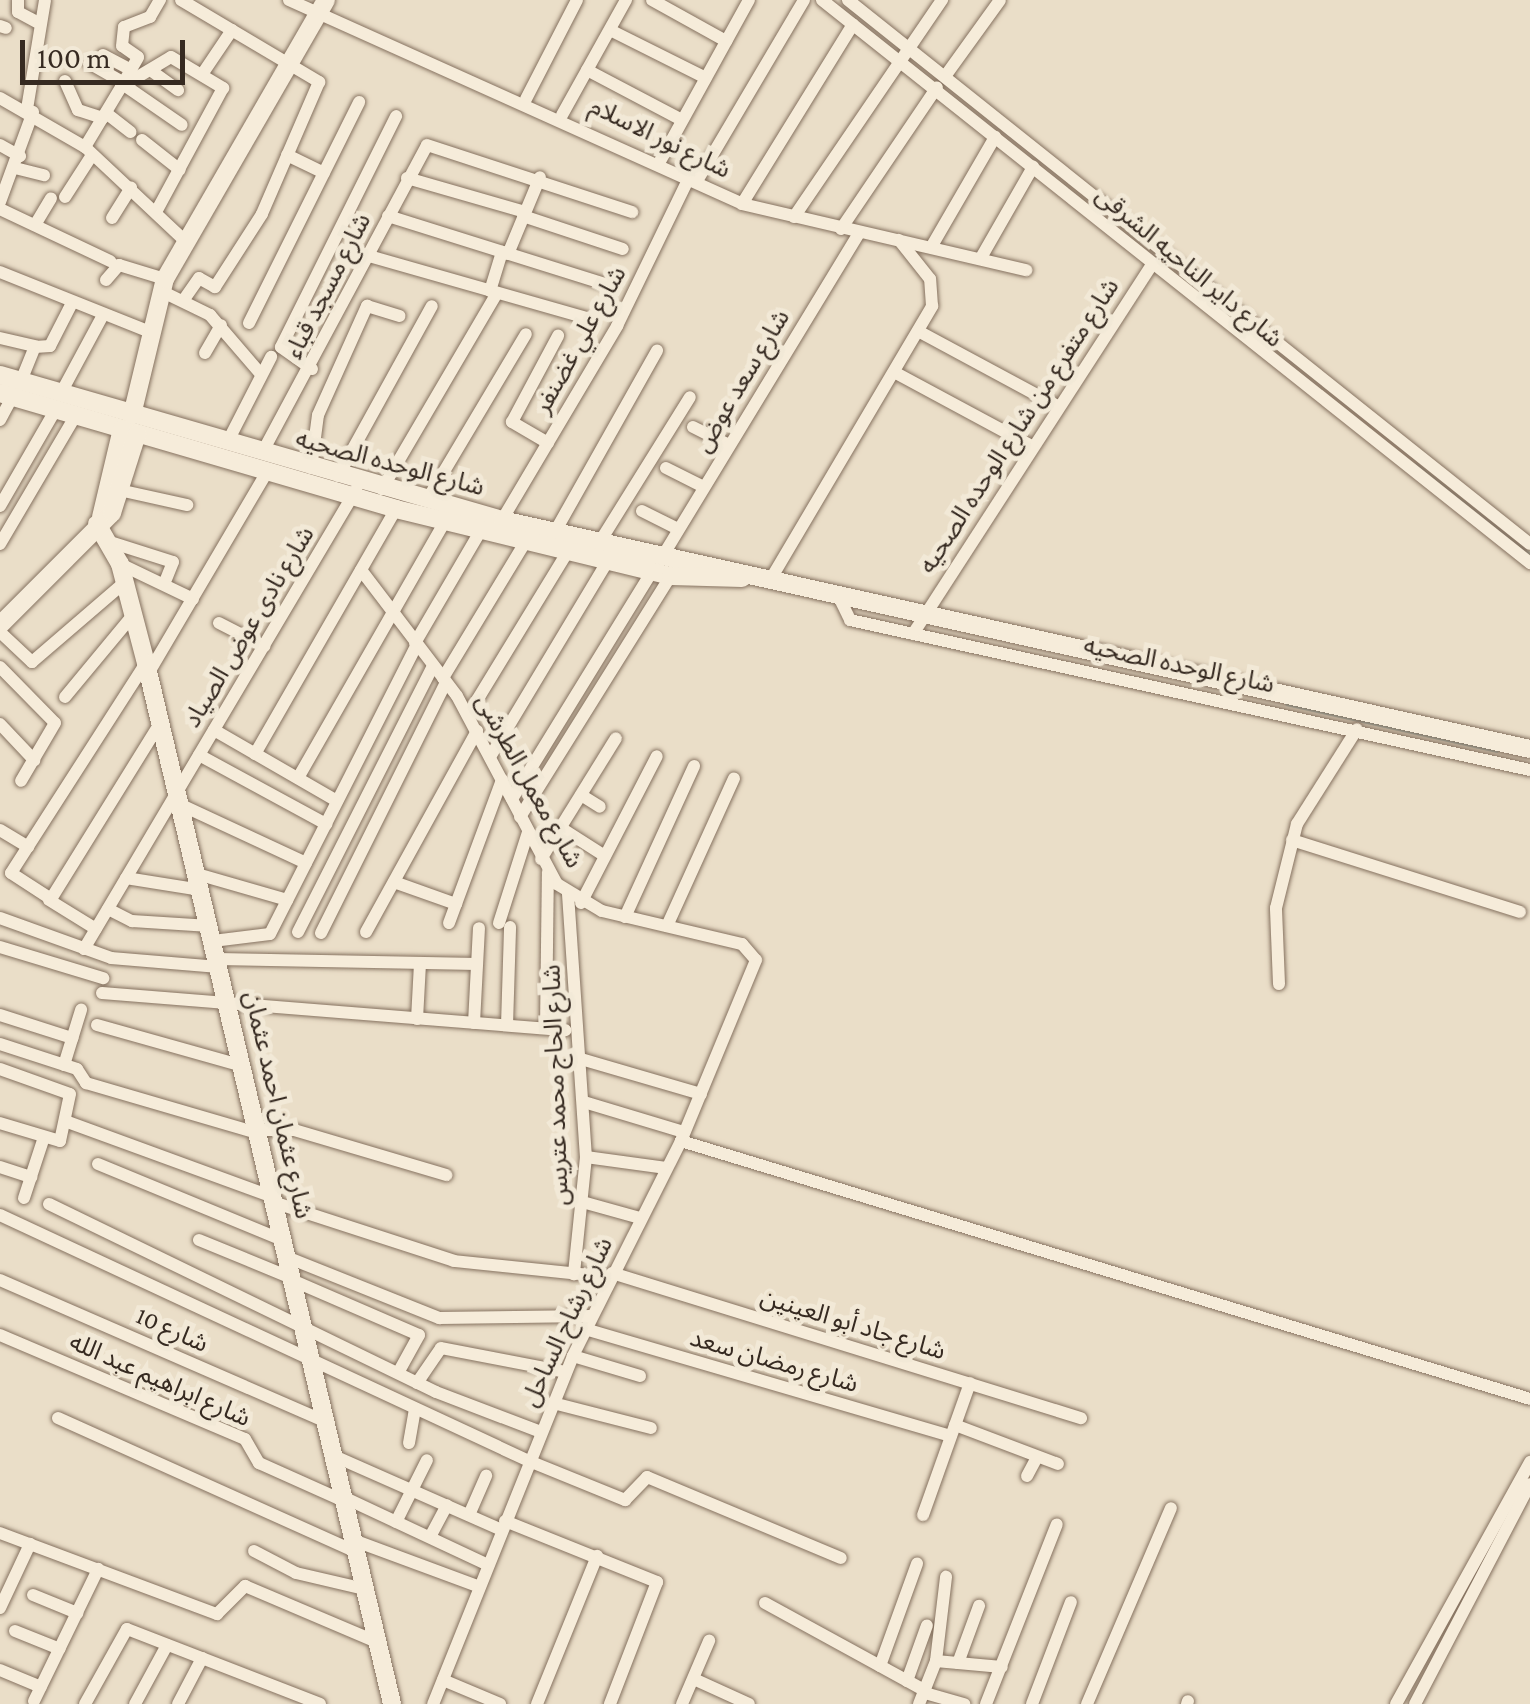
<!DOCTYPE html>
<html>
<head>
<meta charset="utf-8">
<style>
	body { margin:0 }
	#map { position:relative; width:1530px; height:1704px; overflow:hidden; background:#eadec8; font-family:"Crimson Pro","Noto Sans Arabic",serif }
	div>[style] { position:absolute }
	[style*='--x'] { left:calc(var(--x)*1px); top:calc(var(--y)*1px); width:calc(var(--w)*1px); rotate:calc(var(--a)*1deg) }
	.stream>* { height:4px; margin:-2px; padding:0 2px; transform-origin:2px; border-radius:2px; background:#a8bfb7 }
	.roads { filter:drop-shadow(0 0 2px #85715f) drop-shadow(0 0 2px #85715f) }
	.street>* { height:12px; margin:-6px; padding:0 6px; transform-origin:6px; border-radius:6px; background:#f6ecda }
	.secondary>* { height:18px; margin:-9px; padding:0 9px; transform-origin:9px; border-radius:9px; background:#f6ecda }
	span { translate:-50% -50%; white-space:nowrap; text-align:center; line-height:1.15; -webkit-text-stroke:10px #f2e9d7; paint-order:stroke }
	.street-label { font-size:25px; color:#362a21 }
	.scale { position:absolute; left:20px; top:40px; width:165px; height:45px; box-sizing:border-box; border:5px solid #362a21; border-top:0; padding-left:12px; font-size:30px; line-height:35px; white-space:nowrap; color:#362a21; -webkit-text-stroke:8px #f2e9d7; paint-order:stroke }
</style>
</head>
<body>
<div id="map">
	<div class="stream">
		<i style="--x:1416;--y:465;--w:145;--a:38.3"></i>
		<i style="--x:1287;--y:704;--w:215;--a:12.6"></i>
	</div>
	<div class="roads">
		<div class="street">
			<i style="--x:18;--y:0;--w:12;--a:90"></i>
			<i style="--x:18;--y:12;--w:21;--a:28"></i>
			<i style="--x:181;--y:0;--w:161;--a:30.7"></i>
			<i style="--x:319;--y:82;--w:144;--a:113.4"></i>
			<i style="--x:262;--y:214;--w:87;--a:122.8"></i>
			<i style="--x:215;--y:287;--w:18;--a:-151"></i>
			<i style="--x:199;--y:278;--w:24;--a:125"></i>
			<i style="--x:289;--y:0;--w:497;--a:24.2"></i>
			<i style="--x:742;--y:204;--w:292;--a:13.1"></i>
			<i style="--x:652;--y:0;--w:85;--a:29"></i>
			<i style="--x:822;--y:0;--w:905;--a:38.49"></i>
			<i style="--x:848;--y:0;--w:872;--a:38.58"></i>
			<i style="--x:0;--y:26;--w:6;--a:18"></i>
			<i style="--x:610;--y:30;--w:107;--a:26.6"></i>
			<i style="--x:103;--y:55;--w:32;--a:28"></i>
			<i style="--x:89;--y:63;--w:40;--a:29.7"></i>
			<i style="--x:587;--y:70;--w:107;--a:27.8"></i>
			<i style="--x:153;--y:72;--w:31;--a:36"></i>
			<i style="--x:203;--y:73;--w:52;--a:-56"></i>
			<i style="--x:946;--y:75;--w:92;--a:-54.2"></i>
			<i style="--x:65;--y:81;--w:32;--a:66"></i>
			<i style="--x:78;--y:110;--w:26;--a:18"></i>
			<i style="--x:124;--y:85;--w:70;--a:34.6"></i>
			<i style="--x:121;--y:87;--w:34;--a:-60"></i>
			<i style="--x:138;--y:57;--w:19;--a:-145"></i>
			<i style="--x:122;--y:46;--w:19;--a:-84"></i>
			<i style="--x:124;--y:27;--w:28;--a:-21"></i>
			<i style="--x:150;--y:17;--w:20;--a:-60"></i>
			<i style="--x:0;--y:98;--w:98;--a:30"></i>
			<i style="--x:85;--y:147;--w:139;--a:43.2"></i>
			<i style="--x:526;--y:99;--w:111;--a:-62.7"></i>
			<i style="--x:27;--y:109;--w:110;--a:-80.6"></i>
			<i style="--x:106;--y:113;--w:31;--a:38"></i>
			<i style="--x:562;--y:115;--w:132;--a:-60.9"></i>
			<i style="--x:142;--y:140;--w:48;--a:38.3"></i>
			<i style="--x:0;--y:145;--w:23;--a:29"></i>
			<i style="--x:85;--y:147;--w:70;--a:-59"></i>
			<i style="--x:121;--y:87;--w:58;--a:-31"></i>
			<i style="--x:171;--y:57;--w:61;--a:30.8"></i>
			<i style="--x:223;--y:88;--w:141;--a:118.4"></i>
			<i style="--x:287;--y:155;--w:41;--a:25.9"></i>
			<i style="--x:659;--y:163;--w:186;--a:-61.1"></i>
			<i style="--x:15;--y:168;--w:30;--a:14"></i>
			<i style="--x:407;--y:178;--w:123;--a:16.1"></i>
			<i style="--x:697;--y:181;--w:210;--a:-59.4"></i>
			<i style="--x:65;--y:197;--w:50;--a:-57.3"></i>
			<i style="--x:0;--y:202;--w:96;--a:-69.9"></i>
			<i style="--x:742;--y:204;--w:211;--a:-58.3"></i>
			<i style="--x:0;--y:209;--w:122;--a:25.3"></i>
			<i style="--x:388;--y:216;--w:234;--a:17.4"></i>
			<i style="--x:523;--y:216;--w:105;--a:18.3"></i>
			<i style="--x:794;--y:217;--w:263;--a:-55.7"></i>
			<i style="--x:112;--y:218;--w:36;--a:-58"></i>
			<i style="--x:35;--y:225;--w:31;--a:-59"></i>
			<i style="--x:841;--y:229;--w:171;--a:-55.9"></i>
			<i style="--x:933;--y:244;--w:124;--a:-59.9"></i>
			<i style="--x:508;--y:254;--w:83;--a:-67.4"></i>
			<i style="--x:369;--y:256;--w:230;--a:15.9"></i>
			<i style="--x:982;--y:256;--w:103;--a:-60.2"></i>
			<i style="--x:0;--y:272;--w:162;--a:21.8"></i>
			<i style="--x:106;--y:280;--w:20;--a:-49"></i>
			<i style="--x:119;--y:265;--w:48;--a:16.9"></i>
			<i style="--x:161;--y:291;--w:55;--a:26.1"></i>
			<i style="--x:210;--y:315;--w:75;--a:49.3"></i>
			<i style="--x:490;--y:291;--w:41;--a:-72.9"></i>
			<i style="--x:249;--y:323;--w:247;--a:-63.5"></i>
			<i style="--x:918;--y:331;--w:160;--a:28.3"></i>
			<i style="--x:0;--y:338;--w:37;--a:13"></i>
			<i style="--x:205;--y:353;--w:32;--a:-60"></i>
			<i style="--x:312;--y:369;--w:38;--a:-145"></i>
			<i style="--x:281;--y:347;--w:258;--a:-63.5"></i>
			<i style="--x:894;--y:372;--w:158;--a:28.3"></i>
			<i style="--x:21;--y:381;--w:37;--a:-68"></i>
			<i style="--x:35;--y:347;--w:15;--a:-4"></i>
			<i style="--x:50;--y:346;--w:46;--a:-62.9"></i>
			<i style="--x:61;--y:393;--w:86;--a:-61.7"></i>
			<i style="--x:0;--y:420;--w:27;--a:-62"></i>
			<i style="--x:693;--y:427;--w:40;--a:26.6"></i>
			<i style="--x:227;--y:443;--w:97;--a:-62.9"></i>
			<i style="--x:548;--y:443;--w:42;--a:-149.7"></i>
			<i style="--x:512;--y:422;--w:98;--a:-61.9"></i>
			<i style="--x:262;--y:453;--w:349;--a:-61.8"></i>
			<i style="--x:427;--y:145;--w:216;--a:18.1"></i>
			<i style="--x:311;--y:468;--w:53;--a:-82.5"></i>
			<i style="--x:318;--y:415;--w:120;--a:-65.8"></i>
			<i style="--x:367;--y:306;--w:34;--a:17"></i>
			<i style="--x:666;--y:468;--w:42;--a:26.6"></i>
			<i style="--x:338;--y:476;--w:194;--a:-61.1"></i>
			<i style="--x:382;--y:489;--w:227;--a:-59.6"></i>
			<i style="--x:119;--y:490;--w:70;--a:12.4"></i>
			<i style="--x:427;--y:500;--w:193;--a:-59.2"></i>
			<i style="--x:0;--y:506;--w:112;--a:-60"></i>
			<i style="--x:642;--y:511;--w:40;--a:26.6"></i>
			<i style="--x:502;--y:520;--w:226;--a:-59.3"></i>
			<i style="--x:617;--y:326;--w:165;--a:-64.1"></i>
			<i style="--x:556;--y:530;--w:206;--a:-60.6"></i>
			<i style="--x:601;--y:540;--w:168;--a:-58.1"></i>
			<i style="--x:110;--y:542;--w:66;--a:17.6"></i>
			<i style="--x:173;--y:562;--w:18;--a:112"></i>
			<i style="--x:0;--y:544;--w:150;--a:-59.5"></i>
			<i style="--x:664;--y:554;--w:376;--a:-58.7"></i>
			<i style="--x:120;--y:564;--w:81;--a:25.6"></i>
			<i style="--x:361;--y:570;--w:158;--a:52.7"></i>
			<i style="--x:457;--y:696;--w:213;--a:62"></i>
			<i style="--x:557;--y:884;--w:52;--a:31"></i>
			<i style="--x:602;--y:911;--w:144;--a:13.3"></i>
			<i style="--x:742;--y:944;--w:21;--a:49"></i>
			<i style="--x:756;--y:960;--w:196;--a:112.5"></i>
			<i style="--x:681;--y:1141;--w:241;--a:116.7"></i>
			<i style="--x:573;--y:1356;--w:375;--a:111.9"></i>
			<i style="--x:772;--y:577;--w:315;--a:-59.4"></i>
			<i style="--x:932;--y:306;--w:27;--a:-94"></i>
			<i style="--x:930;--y:279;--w:50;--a:-128.5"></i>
			<i style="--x:837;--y:593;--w:30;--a:64"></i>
			<i style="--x:850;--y:620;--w:696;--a:12.44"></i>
			<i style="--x:219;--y:623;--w:51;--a:27.1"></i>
			<i style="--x:0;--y:632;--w:44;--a:43.2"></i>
			<i style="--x:32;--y:662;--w:121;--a:-40.7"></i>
			<i style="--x:913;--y:634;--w:440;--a:-57.1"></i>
			<i style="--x:415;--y:643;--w:131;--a:-59.7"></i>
			<i style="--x:0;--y:667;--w:78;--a:45.5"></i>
			<i style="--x:55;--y:723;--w:67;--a:120.4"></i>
			<i style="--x:148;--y:674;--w:234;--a:-59.5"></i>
			<i style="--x:443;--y:678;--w:160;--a:-58.8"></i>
			<i style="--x:65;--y:697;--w:107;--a:-50.3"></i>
			<i style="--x:468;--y:715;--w:192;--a:-58.6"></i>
			<i style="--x:0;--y:724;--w:50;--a:46.6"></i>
			<i style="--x:214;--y:730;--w:142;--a:30"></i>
			<i style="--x:255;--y:754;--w:283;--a:-60.1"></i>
			<i style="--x:199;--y:755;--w:145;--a:28.5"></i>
			<i style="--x:490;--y:757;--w:229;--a:-59"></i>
			<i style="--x:298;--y:778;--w:296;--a:-60.2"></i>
			<i style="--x:581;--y:795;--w:22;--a:32"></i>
			<i style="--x:512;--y:799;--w:268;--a:-58.4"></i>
			<i style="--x:179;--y:804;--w:140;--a:24.9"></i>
			<i style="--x:520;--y:817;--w:292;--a:-58"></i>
			<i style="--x:561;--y:828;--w:52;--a:32.5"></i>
			<i style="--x:0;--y:830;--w:33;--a:31"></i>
			<i style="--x:1292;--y:840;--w:239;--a:17.5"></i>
			<i style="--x:541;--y:859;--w:142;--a:-58.2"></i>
			<i style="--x:11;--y:873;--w:48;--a:33"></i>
			<i style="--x:51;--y:899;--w:207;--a:-58.2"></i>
			<i style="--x:11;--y:873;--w:250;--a:-57.3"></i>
			<i style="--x:197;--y:874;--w:94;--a:16.1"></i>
			<i style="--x:126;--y:878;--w:76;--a:9.1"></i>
			<i style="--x:394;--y:882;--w:66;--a:19.5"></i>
			<i style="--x:568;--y:894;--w:264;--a:86.1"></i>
			<i style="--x:586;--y:1157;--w:118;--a:95.9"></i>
			<i style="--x:49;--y:900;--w:55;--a:31.7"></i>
			<i style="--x:581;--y:903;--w:165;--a:-62.7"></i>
			<i style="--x:108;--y:909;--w:27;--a:27"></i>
			<i style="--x:132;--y:921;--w:78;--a:3.7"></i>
			<i style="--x:625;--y:917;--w:166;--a:-65.4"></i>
			<i style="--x:0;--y:918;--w:118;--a:19.8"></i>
			<i style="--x:111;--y:958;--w:108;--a:4.8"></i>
			<i style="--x:449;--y:923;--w:153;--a:-69.7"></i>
			<i style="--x:499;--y:923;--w:96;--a:-72.3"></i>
			<i style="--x:667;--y:926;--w:162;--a:-65.6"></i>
			<i style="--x:298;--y:932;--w:298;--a:-63.1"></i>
			<i style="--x:366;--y:932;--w:230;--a:-61.1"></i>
			<i style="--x:321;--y:933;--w:280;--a:-63.5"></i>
			<i style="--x:213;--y:941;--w:57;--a:-7"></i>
			<i style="--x:270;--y:934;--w:323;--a:-63.1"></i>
			<i style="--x:0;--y:947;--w:108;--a:16.8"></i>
			<i style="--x:84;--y:949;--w:534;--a:-59.35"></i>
			<i style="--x:218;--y:959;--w:259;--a:1.1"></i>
			<i style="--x:1279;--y:984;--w:76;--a:-92.3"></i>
			<i style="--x:1276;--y:908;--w:87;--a:-76"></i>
			<i style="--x:1297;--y:824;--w:112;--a:-57.7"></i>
			<i style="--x:102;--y:993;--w:465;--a:4.6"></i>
			<i style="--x:0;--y:1015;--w:76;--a:17.7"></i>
			<i style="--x:417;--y:1019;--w:56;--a:-86.9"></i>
			<i style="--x:474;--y:1023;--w:95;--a:-87"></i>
			<i style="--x:97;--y:1025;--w:152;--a:15.7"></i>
			<i style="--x:507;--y:1025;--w:98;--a:-88.2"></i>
			<i style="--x:546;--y:1028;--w:156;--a:-89.3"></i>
			<i style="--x:0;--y:1044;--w:81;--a:18"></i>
			<i style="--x:77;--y:1069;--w:17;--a:57"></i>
			<i style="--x:86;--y:1083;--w:181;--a:16.3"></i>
			<i style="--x:581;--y:1059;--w:125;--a:16.3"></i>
			<i style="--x:64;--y:1065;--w:58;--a:-72.8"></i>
			<i style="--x:0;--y:1069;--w:74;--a:19.7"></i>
			<i style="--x:70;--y:1094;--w:48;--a:102"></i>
			<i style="--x:60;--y:1141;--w:63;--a:-163.3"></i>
			<i style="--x:584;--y:1102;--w:104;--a:16.7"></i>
			<i style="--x:65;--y:1121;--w:224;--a:20.1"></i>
			<i style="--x:259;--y:1130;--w:35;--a:0"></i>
			<i style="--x:294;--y:1130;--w:159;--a:16.5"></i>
			<i style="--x:681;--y:1141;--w:887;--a:16.9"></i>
			<i style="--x:586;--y:1157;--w:81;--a:7.8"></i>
			<i style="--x:98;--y:1164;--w:202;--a:22.4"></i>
			<i style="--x:0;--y:1167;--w:33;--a:18"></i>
			<i style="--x:24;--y:1198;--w:64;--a:-71.8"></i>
			<i style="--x:276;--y:1203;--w:187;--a:18"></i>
			<i style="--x:454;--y:1261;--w:157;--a:5.9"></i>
			<i style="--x:586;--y:1203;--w:56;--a:15.5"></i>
			<i style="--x:49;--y:1204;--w:430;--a:25.9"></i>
			<i style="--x:436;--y:1392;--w:112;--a:20.9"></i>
			<i style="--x:0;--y:1215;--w:583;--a:24.94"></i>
			<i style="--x:529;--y:1461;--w:104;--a:22.1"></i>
			<i style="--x:625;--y:1500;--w:32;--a:-46"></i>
			<i style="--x:647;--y:1477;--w:210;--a:22.7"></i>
			<i style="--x:199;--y:1240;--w:103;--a:22.3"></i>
			<i style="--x:289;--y:1258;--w:162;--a:21.8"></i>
			<i style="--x:439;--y:1318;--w:152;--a:-0.8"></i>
			<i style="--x:612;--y:1273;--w:491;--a:17.2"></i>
			<i style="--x:0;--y:1280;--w:356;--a:23.5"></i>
			<i style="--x:294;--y:1281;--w:136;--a:23.4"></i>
			<i style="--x:419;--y:1335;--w:43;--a:118.9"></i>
			<i style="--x:585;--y:1329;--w:381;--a:16.3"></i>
			<i style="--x:0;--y:1335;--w:266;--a:23"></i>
			<i style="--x:245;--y:1439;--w:28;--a:60"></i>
			<i style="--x:259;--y:1463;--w:93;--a:24.1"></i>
			<i style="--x:573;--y:1356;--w:70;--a:16.6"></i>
			<i style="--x:417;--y:1383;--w:42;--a:-55.6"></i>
			<i style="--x:441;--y:1348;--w:127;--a:10.9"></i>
			<i style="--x:553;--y:1403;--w:101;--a:14.3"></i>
			<i style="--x:58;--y:1418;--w:327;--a:24.2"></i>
			<i style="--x:955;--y:1425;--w:110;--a:20.7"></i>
			<i style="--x:409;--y:1443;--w:34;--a:-80"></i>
			<i style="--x:334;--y:1456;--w:184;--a:23.8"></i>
			<i style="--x:1027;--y:1476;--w:21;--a:-62"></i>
			<i style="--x:343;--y:1497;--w:160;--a:25.1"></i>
			<i style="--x:469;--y:1515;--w:43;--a:-66.4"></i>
			<i style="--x:923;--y:1515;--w:140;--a:-70.4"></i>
			<i style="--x:505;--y:1521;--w:164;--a:21.9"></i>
			<i style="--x:657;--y:1582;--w:131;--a:111.1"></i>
			<i style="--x:396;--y:1522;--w:69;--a:-63.4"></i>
			<i style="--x:0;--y:1533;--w:232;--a:20.5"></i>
			<i style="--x:217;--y:1614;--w:40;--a:-45"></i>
			<i style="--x:245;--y:1586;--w:143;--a:23"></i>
			<i style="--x:430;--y:1537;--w:36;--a:-62"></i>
			<i style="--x:353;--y:1540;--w:135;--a:20.3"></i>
			<i style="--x:254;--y:1551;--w:47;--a:27.6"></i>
			<i style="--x:296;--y:1573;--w:71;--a:13.1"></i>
			<i style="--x:33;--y:1595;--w:48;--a:22.2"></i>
			<i style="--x:765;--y:1603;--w:183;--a:28.7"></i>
			<i style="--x:0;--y:1608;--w:71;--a:-64.9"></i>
			<i style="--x:15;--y:1631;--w:48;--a:21.8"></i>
			<i style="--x:936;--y:1661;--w:66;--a:5.2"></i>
			<i style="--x:958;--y:1663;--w:61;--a:-69.8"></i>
			<i style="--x:880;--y:1666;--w:109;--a:-70.1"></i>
			<i style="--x:0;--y:1670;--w:44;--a:22.5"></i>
			<i style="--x:443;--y:1680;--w:62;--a:22.8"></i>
			<i style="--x:696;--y:1680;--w:58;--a:24.4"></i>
			<i style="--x:907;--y:1681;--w:59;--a:-70.3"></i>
			<i style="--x:925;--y:1693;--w:41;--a:15.8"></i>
			<i style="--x:34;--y:1701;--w:147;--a:-64.1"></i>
			<i style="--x:85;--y:1704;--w:86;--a:-60.8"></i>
			<i style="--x:127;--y:1629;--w:207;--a:21.2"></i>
			<i style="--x:135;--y:1704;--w:67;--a:-61.5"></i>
			<i style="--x:178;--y:1704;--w:52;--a:-62.4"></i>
			<i style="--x:537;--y:1704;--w:160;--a:-67.9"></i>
			<i style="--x:682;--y:1704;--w:69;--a:-66.8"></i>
			<i style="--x:919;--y:1704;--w:46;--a:-68.4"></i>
			<i style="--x:936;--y:1661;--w:85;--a:-83.2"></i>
			<i style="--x:986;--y:1704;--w:193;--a:-68.5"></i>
			<i style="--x:1032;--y:1704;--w:109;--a:-69.1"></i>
			<i style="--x:1087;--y:1704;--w:213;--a:-66.8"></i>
			<i style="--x:1187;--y:1704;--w:3;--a:-72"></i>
			<i style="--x:1396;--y:1704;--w:277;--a:-61"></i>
			<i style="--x:1415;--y:1704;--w:248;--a:-62.4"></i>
		</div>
		<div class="secondary">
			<i style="--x:0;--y:375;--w:523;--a:16.11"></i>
			<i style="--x:502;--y:520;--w:1053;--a:12.56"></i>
			<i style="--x:0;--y:393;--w:413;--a:16.3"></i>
			<i style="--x:396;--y:509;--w:283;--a:13.7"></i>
			<i style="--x:671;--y:576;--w:71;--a:1.6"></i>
			<i style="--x:132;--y:415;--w:140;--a:-76.4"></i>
			<i style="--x:165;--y:279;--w:322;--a:-60"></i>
			<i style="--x:101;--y:517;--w:90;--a:-76.6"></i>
			<i style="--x:97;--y:524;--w:46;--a:60.1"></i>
			<i style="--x:120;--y:564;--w:102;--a:75.3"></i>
			<i style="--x:146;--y:663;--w:1070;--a:76.7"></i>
			<i style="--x:0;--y:625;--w:158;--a:-45"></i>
			<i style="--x:112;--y:513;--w:83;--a:-72.4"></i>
		</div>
	</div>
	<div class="street-label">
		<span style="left:660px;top:138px;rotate:26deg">شارع نور الاسلام</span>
		<span style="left:1189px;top:267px;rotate:40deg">شارع داير الناحيه الشرقى</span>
		<span style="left:328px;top:286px;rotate:-63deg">شارع مسجد قباء</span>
		<span style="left:580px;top:340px;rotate:-61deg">شارع علي غضنفر</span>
		<span style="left:742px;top:381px;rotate:-59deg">شارع سعد عوض</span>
		<span style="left:1019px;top:426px;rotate:-57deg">شارع متفرع من شارع الوحده الصحيه</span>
		<span style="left:390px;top:463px;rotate:15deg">شارع الوحده الصحيه</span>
		<span style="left:249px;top:627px;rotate:-59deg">شارع نادى عوض الصياد</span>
		<span style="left:1179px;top:665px;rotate:12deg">شارع الوحده الصحيه</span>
		<span style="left:529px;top:781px;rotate:61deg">شارع معمل الطرشى</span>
		<span style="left:556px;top:1085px;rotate:-92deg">شارع الحاج محمد عتريس</span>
		<span style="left:278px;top:1105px;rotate:77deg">شارع عثمان احمد عثمان</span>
		<span style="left:567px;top:1322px;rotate:-65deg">شارع رشاح الساحل</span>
		<span style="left:853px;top:1324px;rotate:17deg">شارع جاد أبو العينين</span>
		<span style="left:172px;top:1330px;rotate:24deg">شارع 10</span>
		<span style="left:774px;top:1361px;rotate:16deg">شارع رمضان سعد</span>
		<span style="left:160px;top:1380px;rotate:24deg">شارع ابراهيم عبد الله</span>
	</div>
	<div class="scale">100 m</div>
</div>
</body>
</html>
